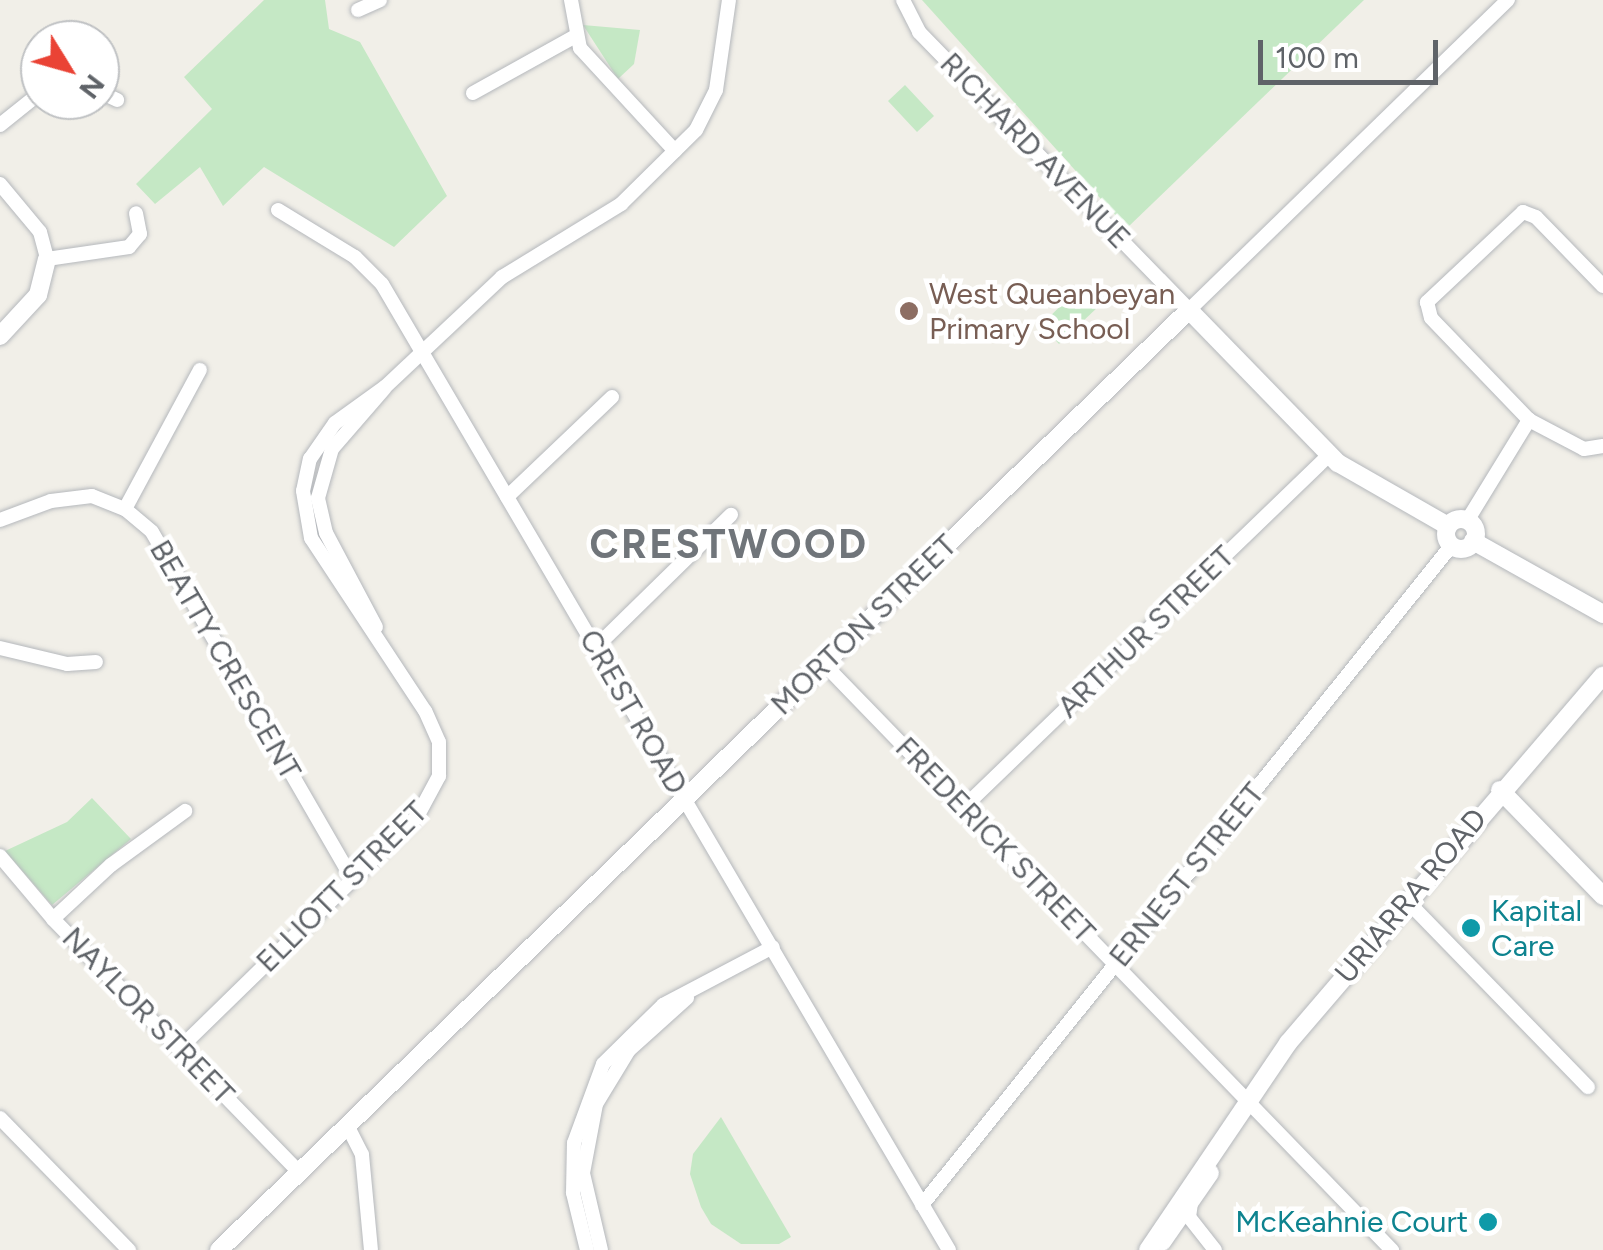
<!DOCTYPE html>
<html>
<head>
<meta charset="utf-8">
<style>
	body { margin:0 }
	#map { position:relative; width:1603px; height:1250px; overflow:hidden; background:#f1efe8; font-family:Figtree,sans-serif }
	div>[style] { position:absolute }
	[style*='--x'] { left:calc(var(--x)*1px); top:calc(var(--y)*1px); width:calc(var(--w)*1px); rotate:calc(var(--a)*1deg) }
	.green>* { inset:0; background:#c5e8c5 }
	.roads { filter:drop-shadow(0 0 2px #b5b8bc) drop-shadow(0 0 2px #b5b8bc) }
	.street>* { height:14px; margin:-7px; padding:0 7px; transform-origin:7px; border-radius:7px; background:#fff }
	.secondary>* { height:18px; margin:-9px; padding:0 9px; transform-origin:9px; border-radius:9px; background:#fff }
	.secondary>.ring { margin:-9px; padding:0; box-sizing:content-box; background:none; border:18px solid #fff; border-radius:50% }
	.dots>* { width:28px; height:28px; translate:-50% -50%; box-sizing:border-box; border:5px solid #fff; border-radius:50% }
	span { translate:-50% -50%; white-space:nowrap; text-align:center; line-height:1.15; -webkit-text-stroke:9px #fff; paint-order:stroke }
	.street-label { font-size:30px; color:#5f6368 }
	.education-label { font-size:30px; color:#785e54 }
	.left { translate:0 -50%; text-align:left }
	.culture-label { font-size:30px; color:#0d838f }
	.right { translate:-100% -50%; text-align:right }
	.district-label { font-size:40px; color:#70757a; font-weight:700; letter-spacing:2.5px }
	.north { position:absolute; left:20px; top:20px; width:100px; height:100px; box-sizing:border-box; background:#fff; border:2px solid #bfc1c3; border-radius:50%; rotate:127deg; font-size:28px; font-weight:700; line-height:40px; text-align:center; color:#5f6368 }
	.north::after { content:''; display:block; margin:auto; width:35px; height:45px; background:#ea4335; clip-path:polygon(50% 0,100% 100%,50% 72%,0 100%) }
	.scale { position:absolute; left:1258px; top:40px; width:180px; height:45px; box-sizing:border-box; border:5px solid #5f6368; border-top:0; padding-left:12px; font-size:30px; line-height:35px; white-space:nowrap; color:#5f6368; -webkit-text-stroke:8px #fff; paint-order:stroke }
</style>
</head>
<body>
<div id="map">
	<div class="green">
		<i style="clip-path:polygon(264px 0,325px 0,329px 29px,360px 42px,447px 196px,394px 247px,264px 167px,223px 206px,200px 167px,155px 204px,136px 184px,212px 109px,184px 77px)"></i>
		<i style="clip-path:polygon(922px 0,1364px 0,1127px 228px)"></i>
		<i style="clip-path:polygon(583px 25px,640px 30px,634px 64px,618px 79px)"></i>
		<i style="clip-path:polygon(905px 85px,934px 116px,917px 132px,888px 101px)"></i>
		<i style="clip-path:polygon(1081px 286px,1100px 305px,1059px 344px,1041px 325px)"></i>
		<i style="clip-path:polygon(92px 798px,131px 839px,52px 905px,5px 851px,67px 822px)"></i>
		<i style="clip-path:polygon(721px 1117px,791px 1237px,779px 1244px,741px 1244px,711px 1224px,701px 1207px,690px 1174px,693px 1154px)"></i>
	</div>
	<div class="roads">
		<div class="street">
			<i style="--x:571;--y:0;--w:49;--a:79.4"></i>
			<i style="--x:580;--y:48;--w:140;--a:47.3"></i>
			<i style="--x:903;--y:0;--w:36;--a:63"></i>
			<i style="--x:919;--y:32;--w:388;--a:45.8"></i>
			<i style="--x:1189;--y:310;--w:445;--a:-44.2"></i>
			<i style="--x:358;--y:10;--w:24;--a:-24"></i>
			<i style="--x:100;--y:92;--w:19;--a:25"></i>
			<i style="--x:473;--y:93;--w:115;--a:-29"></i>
			<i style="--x:0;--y:125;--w:51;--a:-38.7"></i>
			<i style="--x:0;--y:184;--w:62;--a:50.2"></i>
			<i style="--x:40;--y:232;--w:28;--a:75"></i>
			<i style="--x:47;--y:259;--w:83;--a:-8.3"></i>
			<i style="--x:129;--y:247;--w:17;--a:-50"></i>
			<i style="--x:140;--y:234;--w:21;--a:-101"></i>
			<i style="--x:278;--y:210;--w:90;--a:31.4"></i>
			<i style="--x:355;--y:257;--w:38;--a:45"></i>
			<i style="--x:382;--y:284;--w:1120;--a:59.59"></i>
			<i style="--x:1603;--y:286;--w:96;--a:-134.2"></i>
			<i style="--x:1536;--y:217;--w:14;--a:-159"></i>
			<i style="--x:1523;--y:212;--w:132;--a:136.8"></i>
			<i style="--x:1427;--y:302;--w:16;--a:76"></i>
			<i style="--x:1431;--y:318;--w:141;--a:46.1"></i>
			<i style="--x:1529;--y:420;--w:62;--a:27.8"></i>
			<i style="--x:1584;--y:449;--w:19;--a:-9"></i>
			<i style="--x:507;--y:497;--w:145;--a:-43.6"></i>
			<i style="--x:125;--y:509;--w:158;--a:-61.7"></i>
			<i style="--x:0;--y:520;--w:54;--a:-20.4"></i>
			<i style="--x:51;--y:501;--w:41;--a:-7"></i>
			<i style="--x:92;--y:496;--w:35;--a:22"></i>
			<i style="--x:125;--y:509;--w:35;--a:40"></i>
			<i style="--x:152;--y:532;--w:400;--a:60"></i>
			<i style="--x:1467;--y:521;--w:119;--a:-58.5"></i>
			<i style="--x:376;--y:627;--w:106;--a:-118"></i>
			<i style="--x:326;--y:533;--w:36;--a:-103"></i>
			<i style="--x:318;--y:498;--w:51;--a:-74.1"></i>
			<i style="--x:332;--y:449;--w:79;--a:-49.1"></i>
			<i style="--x:596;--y:647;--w:189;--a:-44.4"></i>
			<i style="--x:0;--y:648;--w:69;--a:13.4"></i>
			<i style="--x:67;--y:664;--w:29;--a:-4"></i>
			<i style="--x:825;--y:665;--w:815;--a:45.9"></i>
			<i style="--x:963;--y:808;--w:508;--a:-43.96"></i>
			<i style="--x:0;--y:856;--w:82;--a:49.9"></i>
			<i style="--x:53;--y:919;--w:354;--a:45.8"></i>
			<i style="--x:1406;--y:900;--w:261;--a:45.8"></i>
			<i style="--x:53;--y:919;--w:79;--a:-43"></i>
			<i style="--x:111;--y:865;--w:92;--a:-36.1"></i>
			<i style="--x:179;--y:1049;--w:332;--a:-44.3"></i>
			<i style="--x:417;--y:817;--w:47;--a:-61.8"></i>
			<i style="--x:439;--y:776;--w:34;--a:-90"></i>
			<i style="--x:439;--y:742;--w:34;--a:-114"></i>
			<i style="--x:425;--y:711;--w:207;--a:-123.4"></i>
			<i style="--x:311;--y:538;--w:48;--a:-99.7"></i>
			<i style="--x:303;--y:491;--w:33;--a:-78"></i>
			<i style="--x:310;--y:459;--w:44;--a:-55.2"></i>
			<i style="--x:335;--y:423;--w:62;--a:-35.8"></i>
			<i style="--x:385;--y:387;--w:161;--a:-43.2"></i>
			<i style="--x:502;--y:277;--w:140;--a:-31.5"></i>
			<i style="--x:621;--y:204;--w:105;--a:-44.6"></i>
			<i style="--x:696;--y:130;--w:45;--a:-63.4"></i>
			<i style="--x:716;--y:90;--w:91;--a:-81.8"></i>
			<i style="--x:0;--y:1118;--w:185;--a:45.7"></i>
			<i style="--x:348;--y:1127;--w:31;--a:63"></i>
			<i style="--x:362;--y:1155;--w:95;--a:84.6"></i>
			<i style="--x:1191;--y:1203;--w:14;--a:98"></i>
			<i style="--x:1189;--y:1217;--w:42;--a:51.8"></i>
			<i style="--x:922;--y:1205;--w:845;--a:-51.24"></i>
			<i style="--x:587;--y:1250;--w:59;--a:-103.8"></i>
			<i style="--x:573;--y:1193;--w:50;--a:-88.9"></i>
			<i style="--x:574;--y:1143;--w:84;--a:-69.8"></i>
			<i style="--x:603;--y:1064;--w:84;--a:-44.5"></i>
			<i style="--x:663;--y:1005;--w:124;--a:-27.8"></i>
			<i style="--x:601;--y:1250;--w:79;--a:-103.2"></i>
			<i style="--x:583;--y:1173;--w:70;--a:-79.3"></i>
			<i style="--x:596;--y:1104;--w:63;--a:-58.6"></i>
			<i style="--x:629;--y:1050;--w:78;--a:-41.9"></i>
		</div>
		<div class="secondary">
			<i style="--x:0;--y:336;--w:56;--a:-47.2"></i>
			<i style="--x:38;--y:295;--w:37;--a:-76"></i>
			<i class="ring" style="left:1446px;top:519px;width:12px;height:12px"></i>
			<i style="--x:1473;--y:541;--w:149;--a:29.3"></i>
			<i style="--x:1500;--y:790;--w:148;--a:45.8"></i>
			<i style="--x:1162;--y:1242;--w:84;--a:-55.2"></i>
			<i style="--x:219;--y:1250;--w:1351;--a:-44.1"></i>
			<i style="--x:1189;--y:310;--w:214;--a:45.8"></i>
			<i style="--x:1338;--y:463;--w:127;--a:29.8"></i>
			<i style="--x:1148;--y:1250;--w:250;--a:-55.9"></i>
			<i style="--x:1288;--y:1043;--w:484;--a:-49.4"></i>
		</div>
	</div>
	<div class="dots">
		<i style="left:909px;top:311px;background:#8d6e63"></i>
		<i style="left:1471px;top:928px;background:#0f9aa8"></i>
		<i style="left:1488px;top:1222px;background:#0f9aa8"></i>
	</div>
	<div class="street-label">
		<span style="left:1035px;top:151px;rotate:46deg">RICHARD AVENUE</span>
		<span style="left:864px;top:625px;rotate:-44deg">MORTON STREET</span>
		<span style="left:1146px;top:632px;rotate:-44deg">ARTHUR STREET</span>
		<span style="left:225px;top:660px;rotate:60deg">BEATTY CRESCENT</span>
		<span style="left:633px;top:712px;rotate:60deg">CREST ROAD</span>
		<span style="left:995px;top:840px;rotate:46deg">FREDERICK STREET</span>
		<span style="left:1187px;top:875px;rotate:-51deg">ERNEST STREET</span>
		<span style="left:342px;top:887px;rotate:-45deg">ELLIOTT STREET</span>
		<span style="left:1411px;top:896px;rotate:-50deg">URIARRA ROAD</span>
		<span style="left:148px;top:1016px;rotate:46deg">NAYLOR STREET</span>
	</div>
	<div class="education-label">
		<span class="left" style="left:929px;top:311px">West Queanbeyan<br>Primary School</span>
	</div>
	<div class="culture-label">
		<span class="left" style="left:1491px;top:928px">Kapital<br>Care</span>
		<span class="right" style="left:1468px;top:1222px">McKeahnie Court</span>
	</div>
	<div class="district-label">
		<span style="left:729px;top:544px">CRESTWOOD</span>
	</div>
	<div class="north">N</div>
	<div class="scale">100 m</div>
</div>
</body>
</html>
